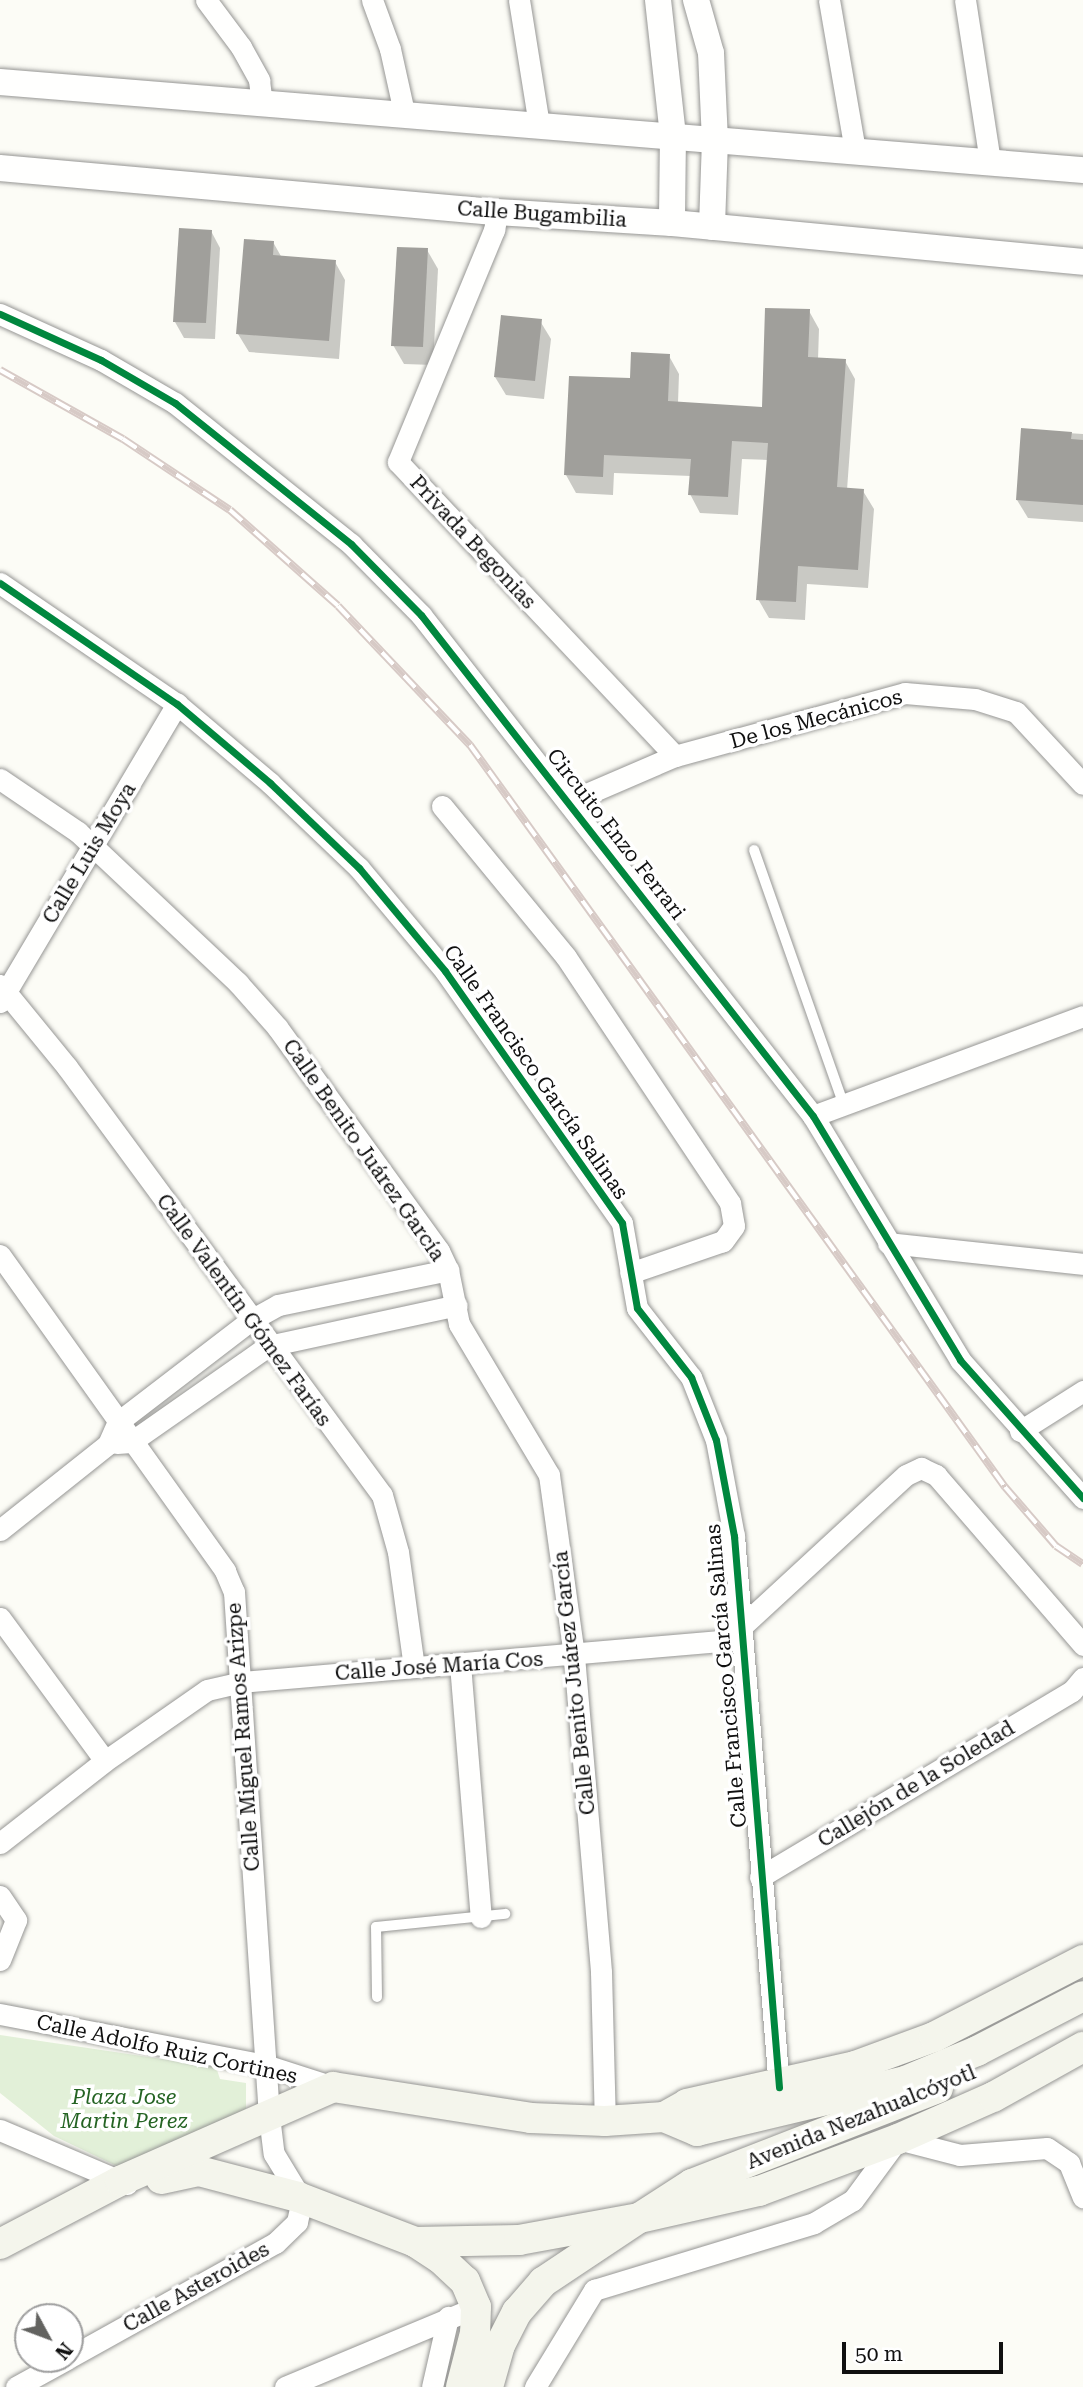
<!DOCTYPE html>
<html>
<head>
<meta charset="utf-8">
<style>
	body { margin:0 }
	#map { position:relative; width:1083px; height:2387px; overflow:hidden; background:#fcfcf6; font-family:"Roboto Serif",serif }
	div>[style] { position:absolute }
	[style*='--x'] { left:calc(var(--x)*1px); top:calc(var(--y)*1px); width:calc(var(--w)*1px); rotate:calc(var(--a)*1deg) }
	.green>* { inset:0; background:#e2f0d8 }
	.shadow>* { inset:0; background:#0003 }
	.building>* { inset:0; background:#a09f9b }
	.roads { filter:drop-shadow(0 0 2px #969694) drop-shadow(0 0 2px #969694) }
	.service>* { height:10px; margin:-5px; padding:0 5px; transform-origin:5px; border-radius:5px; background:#fffffe }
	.minor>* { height:21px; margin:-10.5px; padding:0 10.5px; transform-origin:10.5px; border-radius:10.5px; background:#fffffe }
	.tertiary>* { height:26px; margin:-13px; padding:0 13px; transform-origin:13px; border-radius:13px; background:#fffffe }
	.secondary>* { height:30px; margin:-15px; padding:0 15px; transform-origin:15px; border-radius:15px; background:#f4f5ec }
	.rail>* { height:8px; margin-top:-4px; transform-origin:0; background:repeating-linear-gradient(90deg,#fff 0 16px,#d7cac6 0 32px); box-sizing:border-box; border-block:2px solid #d7cac6 }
	.cycleway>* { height:7px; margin:-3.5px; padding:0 3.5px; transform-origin:3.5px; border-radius:3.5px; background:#00873e }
	span { translate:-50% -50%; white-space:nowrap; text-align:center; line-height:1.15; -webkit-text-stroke:7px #fff; paint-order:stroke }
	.street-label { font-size:21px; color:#101010 }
	.park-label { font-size:21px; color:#256424; font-style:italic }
	.north { position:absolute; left:14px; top:2303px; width:70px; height:70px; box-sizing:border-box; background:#fff; border:2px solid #9f9f9f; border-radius:50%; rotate:131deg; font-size:19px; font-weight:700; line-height:28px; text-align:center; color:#101010 }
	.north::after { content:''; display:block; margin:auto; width:24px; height:32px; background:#636360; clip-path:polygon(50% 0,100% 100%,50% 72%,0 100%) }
	.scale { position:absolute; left:842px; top:2342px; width:161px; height:32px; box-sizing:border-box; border:4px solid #101010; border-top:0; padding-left:9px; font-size:21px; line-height:24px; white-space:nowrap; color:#101010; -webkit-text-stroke:5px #fff; paint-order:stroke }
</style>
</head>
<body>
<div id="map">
	<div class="green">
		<i style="clip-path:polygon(0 2035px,216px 2067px,220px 2079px,246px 2083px,246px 2111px,125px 2170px,54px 2136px,0 2093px)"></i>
	</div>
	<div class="shadow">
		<i style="clip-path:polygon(211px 231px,220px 248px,215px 339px,184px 338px,175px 322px)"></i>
		<i style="clip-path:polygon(273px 242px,282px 258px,335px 262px,345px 280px,339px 359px,249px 352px,238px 334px)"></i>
		<i style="clip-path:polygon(427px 250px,438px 269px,433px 365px,404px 364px,393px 345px)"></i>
		<i style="clip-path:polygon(809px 311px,819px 329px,818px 360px,845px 361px,855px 379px,847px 490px,863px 491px,874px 509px,868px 588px,807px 584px,805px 620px,769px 618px,758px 599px,768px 460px,742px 459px,738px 515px,700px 513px,690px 494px,691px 476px,614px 473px,613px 495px,576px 493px,566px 475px,631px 380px,669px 356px,679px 374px,678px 403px,764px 409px)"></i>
		<i style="clip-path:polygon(540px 321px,551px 339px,544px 399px,506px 395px,495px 377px)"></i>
		<i style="clip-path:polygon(1022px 430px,1083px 434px,1083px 522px,1028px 518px,1017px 500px)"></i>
	</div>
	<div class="building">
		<i style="clip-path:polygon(179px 228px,212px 230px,206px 323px,173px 322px)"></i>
		<i style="clip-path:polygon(244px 239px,274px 241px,273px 255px,336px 260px,329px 341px,236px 334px)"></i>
		<i style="clip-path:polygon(397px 247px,428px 248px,423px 347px,391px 346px)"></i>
		<i style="clip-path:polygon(765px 308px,810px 309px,808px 357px,846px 359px,837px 487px,864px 489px,858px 570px,798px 566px,796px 602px,756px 600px,768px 443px,732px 441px,728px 497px,688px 495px,691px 459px,604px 455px,603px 477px,564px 475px,569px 376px,630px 378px,631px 352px,670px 354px,668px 401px,762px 407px)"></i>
		<i style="clip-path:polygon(501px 315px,542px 319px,535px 381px,494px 377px)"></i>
		<i style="clip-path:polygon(1021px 428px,1072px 432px,1071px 439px,1083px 440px,1083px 505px,1016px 500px)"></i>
	</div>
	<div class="roads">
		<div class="service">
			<i style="--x:754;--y:850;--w:270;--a:70.6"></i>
			<i style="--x:377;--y:1997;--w:70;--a:-90.8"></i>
			<i style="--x:376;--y:1927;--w:130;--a:-5.8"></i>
		</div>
		<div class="minor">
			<i style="--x:206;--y:0;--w:59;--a:53.3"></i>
			<i style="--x:241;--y:47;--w:38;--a:61"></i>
			<i style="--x:259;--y:80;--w:24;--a:83"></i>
			<i style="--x:372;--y:0;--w:52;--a:69.8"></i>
			<i style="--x:390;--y:49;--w:65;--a:77.5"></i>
			<i style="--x:519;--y:0;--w:127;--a:80.9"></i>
			<i style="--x:829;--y:0;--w:153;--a:80.2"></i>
			<i style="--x:965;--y:0;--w:163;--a:81.2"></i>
			<i style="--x:497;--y:212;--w:18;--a:99"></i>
			<i style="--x:494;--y:230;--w:251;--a:112.5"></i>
			<i style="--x:398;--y:462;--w:404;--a:46.7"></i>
			<i style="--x:0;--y:314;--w:111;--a:24.5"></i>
			<i style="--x:101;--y:360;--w:86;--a:30.2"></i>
			<i style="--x:175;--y:403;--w:226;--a:38.7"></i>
			<i style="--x:351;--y:544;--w:100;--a:45.4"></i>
			<i style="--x:421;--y:615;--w:636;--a:51.96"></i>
			<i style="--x:813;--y:1116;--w:285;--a:58.9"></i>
			<i style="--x:960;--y:1360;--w:185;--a:48.3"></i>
			<i style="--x:0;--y:583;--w:214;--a:34.4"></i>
			<i style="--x:177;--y:704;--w:122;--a:40.3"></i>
			<i style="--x:270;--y:783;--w:123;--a:43.7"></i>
			<i style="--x:359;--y:868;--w:134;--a:50.1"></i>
			<i style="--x:445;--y:971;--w:308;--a:54.9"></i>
			<i style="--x:622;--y:1223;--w:86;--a:80"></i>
			<i style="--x:637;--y:1308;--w:88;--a:52"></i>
			<i style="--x:691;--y:1377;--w:68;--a:68.4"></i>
			<i style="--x:716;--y:1440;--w:98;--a:79.4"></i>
			<i style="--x:734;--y:1536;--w:553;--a:85.33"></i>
			<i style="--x:0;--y:779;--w:94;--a:34.2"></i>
			<i style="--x:78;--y:832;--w:220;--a:43.3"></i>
			<i style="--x:238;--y:983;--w:59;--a:48.4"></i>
			<i style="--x:277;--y:1027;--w:276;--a:54.1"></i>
			<i style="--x:439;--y:1251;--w:21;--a:65"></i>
			<i style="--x:448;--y:1270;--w:55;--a:78.5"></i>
			<i style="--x:459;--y:1324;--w:176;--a:59.2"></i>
			<i style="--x:549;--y:1475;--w:183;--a:82.1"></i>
			<i style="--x:574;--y:1656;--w:317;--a:85.1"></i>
			<i style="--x:601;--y:1972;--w:149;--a:88.5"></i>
			<i style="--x:568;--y:802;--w:116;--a:-23.3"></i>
			<i style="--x:675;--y:756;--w:238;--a:-15.3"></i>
			<i style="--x:905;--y:693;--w:70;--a:4.9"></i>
			<i style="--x:975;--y:699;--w:43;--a:17.6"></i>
			<i style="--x:1016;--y:712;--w:98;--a:47.1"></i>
			<i style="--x:442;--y:806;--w:195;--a:50.6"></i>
			<i style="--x:566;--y:957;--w:296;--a:56.3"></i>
			<i style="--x:730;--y:1203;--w:23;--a:80"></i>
			<i style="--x:734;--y:1226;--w:19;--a:126"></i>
			<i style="--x:723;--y:1241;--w:98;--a:161"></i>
			<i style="--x:0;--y:985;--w:106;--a:50.7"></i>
			<i style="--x:67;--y:1067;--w:531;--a:53.65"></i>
			<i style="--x:382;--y:1495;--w:59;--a:74.3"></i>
			<i style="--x:398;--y:1552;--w:116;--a:82.1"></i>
			<i style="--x:0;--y:1002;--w:347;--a:-59.3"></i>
			<i style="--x:813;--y:1116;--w:288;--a:-20.3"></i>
			<i style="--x:888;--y:1243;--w:196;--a:6.1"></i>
			<i style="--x:0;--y:1255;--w:388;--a:54.5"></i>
			<i style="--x:225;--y:1571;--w:23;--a:67"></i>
			<i style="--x:234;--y:1592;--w:525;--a:86.18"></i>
			<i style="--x:269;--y:2116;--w:38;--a:83"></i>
			<i style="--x:274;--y:2154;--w:54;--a:58.7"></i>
			<i style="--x:302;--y:2200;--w:23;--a:103"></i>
			<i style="--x:297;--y:2222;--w:30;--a:136"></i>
			<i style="--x:275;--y:2243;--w:235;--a:150.9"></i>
			<i style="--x:1020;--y:1431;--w:75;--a:-32.4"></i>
			<i style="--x:117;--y:1443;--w:14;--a:-4"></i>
			<i style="--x:131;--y:1442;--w:167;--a:-35"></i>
			<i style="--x:268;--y:1346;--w:193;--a:-12.2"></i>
			<i style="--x:0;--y:1530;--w:138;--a:-38.5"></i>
			<i style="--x:108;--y:1444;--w:24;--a:-66"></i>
			<i style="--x:118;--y:1422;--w:168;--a:-37.5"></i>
			<i style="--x:251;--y:1320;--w:31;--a:-29"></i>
			<i style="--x:278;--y:1305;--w:174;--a:-11.6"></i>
			<i style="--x:0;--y:1618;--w:177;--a:53.7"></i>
			<i style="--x:460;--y:1664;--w:254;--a:85.3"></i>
			<i style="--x:0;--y:1843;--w:133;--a:-38"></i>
			<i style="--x:105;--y:1761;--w:124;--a:-34.8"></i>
			<i style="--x:207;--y:1690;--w:35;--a:-13"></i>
			<i style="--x:241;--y:1682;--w:488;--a:-4.9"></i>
			<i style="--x:727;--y:1640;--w:243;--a:-42.7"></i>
			<i style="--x:906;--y:1475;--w:17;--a:-25"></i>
			<i style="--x:921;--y:1468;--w:17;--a:25"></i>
			<i style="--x:936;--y:1475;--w:225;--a:49.1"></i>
			<i style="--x:760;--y:1877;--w:363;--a:-30.8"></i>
			<i style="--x:1072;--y:1691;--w:17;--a:-50"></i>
			<i style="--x:0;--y:1896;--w:29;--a:56"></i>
			<i style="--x:16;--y:1920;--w:43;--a:111.8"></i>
			<i style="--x:0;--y:2014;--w:270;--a:10.9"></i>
			<i style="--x:265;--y:2065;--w:71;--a:17.9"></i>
			<i style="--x:0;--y:2130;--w:138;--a:23"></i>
			<i style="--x:16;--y:2387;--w:58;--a:-28.8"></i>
			<i style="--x:285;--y:2387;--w:207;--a:-22.7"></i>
			<i style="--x:432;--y:2387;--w:72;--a:-77.1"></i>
			<i style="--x:535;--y:2387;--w:114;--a:-58.7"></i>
			<i style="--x:594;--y:2290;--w:230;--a:-16.9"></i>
			<i style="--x:814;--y:2223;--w:45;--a:-30.5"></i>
			<i style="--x:853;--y:2200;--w:76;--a:-53.6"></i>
			<i style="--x:898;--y:2139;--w:64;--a:14.5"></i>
			<i style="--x:960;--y:2155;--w:87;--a:-4.6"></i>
			<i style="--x:1047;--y:2148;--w:27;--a:34"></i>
			<i style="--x:1069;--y:2163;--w:37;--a:68"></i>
		</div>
		<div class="tertiary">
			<i style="--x:658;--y:0;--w:136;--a:83.7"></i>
			<i style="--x:673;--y:135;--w:88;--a:90.7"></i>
			<i style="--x:696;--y:0;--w:55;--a:74.2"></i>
			<i style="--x:711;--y:53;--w:87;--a:87.4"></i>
			<i style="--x:715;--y:140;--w:87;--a:92"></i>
			<i style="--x:0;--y:82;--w:1087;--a:4.65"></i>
			<i style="--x:0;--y:168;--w:499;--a:5.1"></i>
			<i style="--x:497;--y:212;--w:175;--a:3.6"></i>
			<i style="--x:672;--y:223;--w:413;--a:5.4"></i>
		</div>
		<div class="secondary">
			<i style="--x:664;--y:2117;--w:26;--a:-29"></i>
			<i style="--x:687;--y:2104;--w:172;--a:-12.7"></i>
			<i style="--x:855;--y:2066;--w:84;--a:-20.2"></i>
			<i style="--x:934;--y:2037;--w:168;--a:-27.3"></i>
			<i style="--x:161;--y:2179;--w:39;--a:-12"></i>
			<i style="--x:199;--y:2171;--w:102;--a:14.7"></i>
			<i style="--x:298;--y:2197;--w:125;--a:21"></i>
			<i style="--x:415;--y:2242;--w:30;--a:33"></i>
			<i style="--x:440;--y:2258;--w:34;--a:43"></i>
			<i style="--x:465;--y:2281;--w:28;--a:67"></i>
			<i style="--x:476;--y:2307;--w:26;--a:92"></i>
			<i style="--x:475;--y:2333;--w:56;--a:104.5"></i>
			<i style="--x:415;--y:2242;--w:104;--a:-1.1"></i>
			<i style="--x:519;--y:2240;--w:122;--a:-10.4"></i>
			<i style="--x:639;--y:2218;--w:63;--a:-32.7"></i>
			<i style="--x:692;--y:2184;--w:264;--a:-21.3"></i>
			<i style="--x:0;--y:2244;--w:136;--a:-27.7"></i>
			<i style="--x:120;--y:2181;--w:233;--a:-23.8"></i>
			<i style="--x:333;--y:2087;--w:200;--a:8.9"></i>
			<i style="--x:531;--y:2118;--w:74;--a:2.3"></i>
			<i style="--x:605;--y:2121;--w:59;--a:-3.9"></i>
			<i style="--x:664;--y:2117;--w:36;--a:23"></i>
			<i style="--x:697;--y:2131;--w:214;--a:-13.5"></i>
			<i style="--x:905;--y:2081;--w:78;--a:-22.6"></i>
			<i style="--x:977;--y:2051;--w:119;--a:-27.4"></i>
			<i style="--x:488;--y:2387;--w:44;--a:-74.1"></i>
			<i style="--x:500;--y:2345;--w:37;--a:-63"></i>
			<i style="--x:517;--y:2312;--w:40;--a:-49"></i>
			<i style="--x:543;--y:2282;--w:115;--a:-33.7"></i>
			<i style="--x:639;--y:2218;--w:123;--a:-12.7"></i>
			<i style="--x:759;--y:2191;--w:148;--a:-20.5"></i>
			<i style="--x:898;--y:2139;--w:104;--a:-23.9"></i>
			<i style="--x:993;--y:2097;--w:103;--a:-29.1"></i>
		</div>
	</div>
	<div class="rail">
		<i style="--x:0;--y:370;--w:141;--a:29.3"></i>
		<i style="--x:123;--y:439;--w:128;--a:33.6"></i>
		<i style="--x:230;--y:510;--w:144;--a:41.6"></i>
		<i style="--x:338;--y:606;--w:192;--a:46.5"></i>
		<i style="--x:470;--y:745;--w:915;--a:54.21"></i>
		<i style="--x:1005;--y:1487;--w:78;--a:49.2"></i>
		<i style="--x:1056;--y:1546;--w:32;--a:34"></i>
	</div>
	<div class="cycleway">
		<i style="--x:0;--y:314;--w:111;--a:24.5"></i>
		<i style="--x:101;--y:360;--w:86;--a:30.2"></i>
		<i style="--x:175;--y:403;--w:226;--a:38.7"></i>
		<i style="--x:351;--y:544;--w:100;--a:45.4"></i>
		<i style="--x:421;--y:615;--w:636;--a:51.96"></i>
		<i style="--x:813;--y:1116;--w:285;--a:58.9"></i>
		<i style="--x:960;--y:1360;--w:185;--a:48.3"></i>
		<i style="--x:0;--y:583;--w:214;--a:34.4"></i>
		<i style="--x:177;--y:704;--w:122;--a:40.3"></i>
		<i style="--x:270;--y:783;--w:123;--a:43.7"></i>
		<i style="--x:359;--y:868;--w:134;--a:50.1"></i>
		<i style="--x:445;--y:971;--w:308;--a:54.9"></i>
		<i style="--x:622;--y:1223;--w:86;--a:80"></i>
		<i style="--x:637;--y:1308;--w:88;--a:52"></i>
		<i style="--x:691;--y:1377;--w:68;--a:68.4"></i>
		<i style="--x:716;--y:1440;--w:98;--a:79.4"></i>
		<i style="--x:734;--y:1536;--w:553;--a:85.33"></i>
	</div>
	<div class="street-label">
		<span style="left:542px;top:214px;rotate:4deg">Calle Bugambilia</span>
		<span style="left:473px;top:542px;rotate:47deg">Privada Begonias</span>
		<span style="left:816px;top:719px;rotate:-15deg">De los Mecánicos</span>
		<span style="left:616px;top:834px;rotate:52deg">Circuito Enzo Ferrari</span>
		<span style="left:89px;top:853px;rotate:-59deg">Calle Luis Moya</span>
		<span style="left:536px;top:1072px;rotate:55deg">Calle Francisco García Salinas</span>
		<span style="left:364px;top:1150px;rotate:55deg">Calle Benito Juárez García</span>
		<span style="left:244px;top:1310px;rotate:54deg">Calle Valentín Gómez Farías</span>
		<span style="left:439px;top:1666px;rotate:-4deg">Calle José María Cos</span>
		<span style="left:726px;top:1676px;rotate:-95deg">Calle Francisco García Salinas</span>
		<span style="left:574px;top:1683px;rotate:-96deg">Calle Benito Juárez García</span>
		<span style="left:243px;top:1737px;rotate:-94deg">Calle Miguel Ramos Arizpe</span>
		<span style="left:916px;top:1784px;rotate:-31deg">Callejón de la Soledad</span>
		<span style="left:167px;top:2049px;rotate:12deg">Calle Adolfo Ruiz Cortines</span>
		<span style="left:861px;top:2117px;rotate:-22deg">Avenida Nezahualcóyotl</span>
		<span style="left:196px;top:2287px;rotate:-29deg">Calle Asteroides</span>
	</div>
	<div class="park-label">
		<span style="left:124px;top:2109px">Plaza Jose<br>Martin Perez</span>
	</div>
	<div class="north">N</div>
	<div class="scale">50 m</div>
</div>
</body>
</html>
